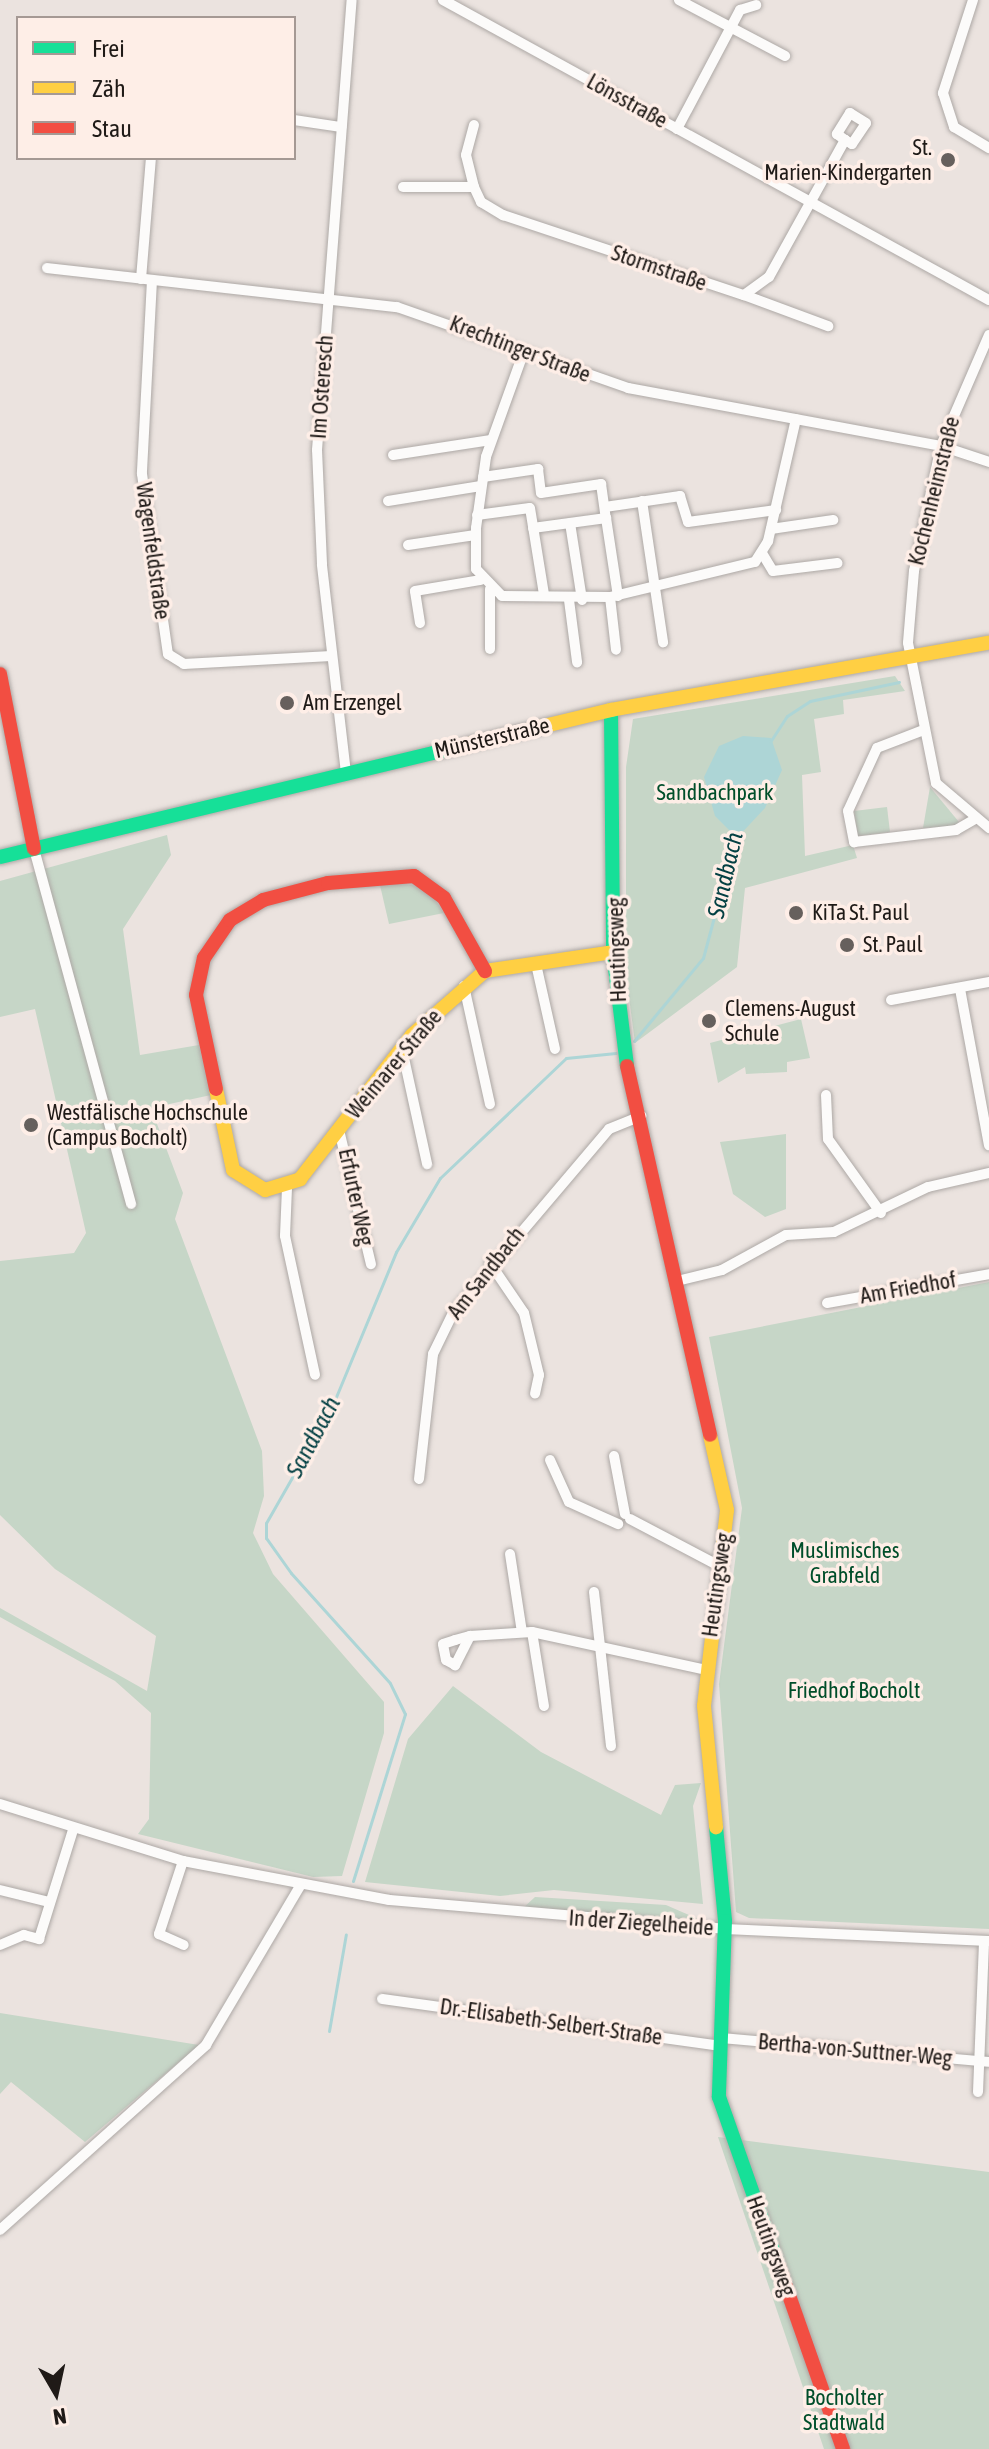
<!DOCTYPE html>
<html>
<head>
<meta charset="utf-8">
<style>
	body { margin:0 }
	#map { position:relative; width:989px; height:2449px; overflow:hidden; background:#ebe3df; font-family:"Asap Condensed",sans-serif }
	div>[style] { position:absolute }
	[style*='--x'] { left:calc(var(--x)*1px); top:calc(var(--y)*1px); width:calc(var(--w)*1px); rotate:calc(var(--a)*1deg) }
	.green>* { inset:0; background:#c6d6c7 }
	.water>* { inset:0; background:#add5d6 }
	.stream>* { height:3px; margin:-1.5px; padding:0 1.5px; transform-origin:1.5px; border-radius:1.5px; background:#add5d6 }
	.roads { filter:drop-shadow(0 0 2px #ada8a5) drop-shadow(0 0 2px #ada8a5) }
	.street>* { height:10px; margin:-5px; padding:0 5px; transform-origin:5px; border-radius:5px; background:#fcfbfa }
	.fast>* { height:14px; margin:-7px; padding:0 7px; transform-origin:7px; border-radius:7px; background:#16e098 }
	.slow>* { height:14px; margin:-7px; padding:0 7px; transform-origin:7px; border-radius:7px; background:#ffcf43 }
	.jam>* { height:14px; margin:-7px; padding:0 7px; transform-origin:7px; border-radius:7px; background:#f24e42 }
	.dots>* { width:22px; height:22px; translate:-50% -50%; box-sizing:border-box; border:4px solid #feeee7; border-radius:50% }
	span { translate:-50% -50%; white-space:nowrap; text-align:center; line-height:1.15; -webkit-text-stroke:7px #feeee7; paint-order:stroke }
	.street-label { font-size:22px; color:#1f1a17 }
	.poi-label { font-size:22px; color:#1f1a17 }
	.right { translate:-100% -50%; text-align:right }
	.left { translate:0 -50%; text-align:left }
	.park-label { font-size:22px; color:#004e2a }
	.water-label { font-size:24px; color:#044043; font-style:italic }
	.legend { position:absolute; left:16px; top:16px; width:280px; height:144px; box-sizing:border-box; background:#feeee7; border:2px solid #a59994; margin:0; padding:10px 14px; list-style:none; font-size:24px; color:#1f1a17 }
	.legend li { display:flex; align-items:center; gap:16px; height:40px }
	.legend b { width:40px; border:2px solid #a59994 }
	.north { position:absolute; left:16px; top:2353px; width:80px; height:80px; -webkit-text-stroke:6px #feeee7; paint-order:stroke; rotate:171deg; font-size:22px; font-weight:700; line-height:32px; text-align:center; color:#1f1a17 }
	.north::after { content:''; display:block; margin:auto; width:28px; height:36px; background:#1f1a17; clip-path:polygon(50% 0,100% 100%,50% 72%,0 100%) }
</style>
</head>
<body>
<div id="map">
	<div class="green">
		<i style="clip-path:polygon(895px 676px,905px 691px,843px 700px,844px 714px,814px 719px,821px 772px,802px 775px,805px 856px,853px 845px,857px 858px,745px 888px,737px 967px,635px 1043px,626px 975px,626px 767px,633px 719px)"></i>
		<i style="clip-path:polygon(930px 787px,959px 822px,957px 826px,923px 828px)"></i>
		<i style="clip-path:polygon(887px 807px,890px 832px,858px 836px,854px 811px)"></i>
		<i style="clip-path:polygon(167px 835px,171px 855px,123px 929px,140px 1055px,199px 1045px,211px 1095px,151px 1108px,183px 1193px,175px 1219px,262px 1451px,264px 1496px,253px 1533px,273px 1574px,384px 1702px,384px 1733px,342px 1876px,313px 1877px,138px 1834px,149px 1819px,151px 1713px,115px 1681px,0 1617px,0 1608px,147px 1691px,156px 1636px,55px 1569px,0 1515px,0 1261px,74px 1253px,86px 1233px,35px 1009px,0 1017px,0 881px)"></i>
		<i style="clip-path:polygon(379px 881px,427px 887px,444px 913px,389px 924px)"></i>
		<i style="clip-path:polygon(801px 1019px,810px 1058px,787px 1062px,787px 1072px,746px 1074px,745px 1067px,718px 1083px,710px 1043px)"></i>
		<i style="clip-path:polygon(786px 1134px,786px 1209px,765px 1217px,733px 1194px,720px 1142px)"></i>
		<i style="clip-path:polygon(989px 1282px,989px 1929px,749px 1918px,736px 1912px,719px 1684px,742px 1508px,709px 1337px)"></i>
		<i style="clip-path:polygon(453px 1686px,541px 1752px,661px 1815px,675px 1785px,701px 1783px,693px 1806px,703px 1904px,554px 1890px,500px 1896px,365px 1882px,408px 1739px)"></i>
		<i style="clip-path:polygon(535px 1897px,666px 1905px,705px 1922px,522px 1909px)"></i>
		<i style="clip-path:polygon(0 2013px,199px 2045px,85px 2142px,11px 2082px,0 2094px)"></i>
		<i style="clip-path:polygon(718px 2137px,989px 2172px,989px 2449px,824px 2449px)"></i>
	</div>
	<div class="water">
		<i style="clip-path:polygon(743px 736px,771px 738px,782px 770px,765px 808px,737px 838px,715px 816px,704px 777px,719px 746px)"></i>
	</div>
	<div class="stream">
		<i style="--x:770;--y:742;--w:31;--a:-57"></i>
		<i style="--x:787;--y:716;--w:27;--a:-33"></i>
		<i style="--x:810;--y:701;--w:91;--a:-12.1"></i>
		<i style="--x:634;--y:1041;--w:108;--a:-50.3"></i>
		<i style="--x:703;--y:958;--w:127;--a:-75"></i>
		<i style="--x:353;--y:1881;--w:175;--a:-72.7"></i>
		<i style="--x:405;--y:1714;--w:34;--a:-116"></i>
		<i style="--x:390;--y:1683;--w:148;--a:-132"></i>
		<i style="--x:291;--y:1573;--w:43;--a:-125.5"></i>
		<i style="--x:266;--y:1538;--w:15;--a:-90"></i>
		<i style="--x:266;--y:1523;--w:131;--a:-60.3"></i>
		<i style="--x:331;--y:1409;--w:170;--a:-67.5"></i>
		<i style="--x:396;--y:1252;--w:86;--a:-59.3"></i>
		<i style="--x:440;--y:1178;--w:174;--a:-43.6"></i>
		<i style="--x:566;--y:1058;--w:50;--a:-5.7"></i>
		<i style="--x:329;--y:2031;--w:98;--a:-80.1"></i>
	</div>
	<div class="roads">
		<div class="street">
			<i style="--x:443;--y:0;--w:623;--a:28.79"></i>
			<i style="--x:679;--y:0;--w:120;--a:27.8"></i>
			<i style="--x:973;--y:0;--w:98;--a:107.9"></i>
			<i style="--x:943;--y:93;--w:36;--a:72"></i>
			<i style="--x:954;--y:127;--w:41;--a:31"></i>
			<i style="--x:294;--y:120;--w:48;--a:8.5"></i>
			<i style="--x:474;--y:125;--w:31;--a:105"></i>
			<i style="--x:466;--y:155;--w:33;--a:76"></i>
			<i style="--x:677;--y:129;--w:135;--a:-62.1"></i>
			<i style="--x:740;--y:10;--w:17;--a:-17"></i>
			<i style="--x:403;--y:187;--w:71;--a:0"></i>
			<i style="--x:474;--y:187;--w:17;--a:65"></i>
			<i style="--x:481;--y:202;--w:26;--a:31"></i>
			<i style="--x:503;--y:215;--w:254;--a:18.4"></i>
			<i style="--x:744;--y:295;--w:31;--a:-36"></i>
			<i style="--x:769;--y:277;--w:157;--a:-61"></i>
			<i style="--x:845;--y:140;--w:8;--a:30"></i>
			<i style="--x:852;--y:144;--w:25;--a:-56"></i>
			<i style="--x:866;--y:123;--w:19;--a:-148"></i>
			<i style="--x:850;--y:113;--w:25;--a:122"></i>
			<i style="--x:837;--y:134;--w:10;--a:37"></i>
			<i style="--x:47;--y:268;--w:352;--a:6.4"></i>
			<i style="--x:397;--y:307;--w:245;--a:19.3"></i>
			<i style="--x:628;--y:388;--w:318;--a:10.5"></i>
			<i style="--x:941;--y:446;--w:51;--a:18.4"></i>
			<i style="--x:141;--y:279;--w:121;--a:-85.3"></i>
			<i style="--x:152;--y:280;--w:194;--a:93"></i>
			<i style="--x:142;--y:474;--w:182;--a:81.8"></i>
			<i style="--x:168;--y:654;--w:19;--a:32"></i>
			<i style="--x:184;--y:664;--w:147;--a:-3.1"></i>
			<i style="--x:744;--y:295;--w:90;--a:20.3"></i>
			<i style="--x:989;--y:335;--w:121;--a:113.4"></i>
			<i style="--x:941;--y:446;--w:128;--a:102.2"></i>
			<i style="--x:914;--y:571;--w:72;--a:94.8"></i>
			<i style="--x:908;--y:643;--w:143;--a:78.7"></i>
			<i style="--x:936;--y:783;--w:70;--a:40.3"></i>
			<i style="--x:523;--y:354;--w:109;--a:109.8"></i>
			<i style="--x:486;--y:457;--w:72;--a:98"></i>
			<i style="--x:476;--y:528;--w:41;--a:90"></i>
			<i style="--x:476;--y:569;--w:37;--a:46"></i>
			<i style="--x:502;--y:596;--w:108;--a:0.5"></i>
			<i style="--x:610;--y:597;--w:149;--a:-13.6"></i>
			<i style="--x:755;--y:562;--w:25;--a:-58"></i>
			<i style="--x:768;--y:541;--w:125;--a:-77.1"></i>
			<i style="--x:393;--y:455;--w:99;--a:-8.7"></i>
			<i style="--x:483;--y:477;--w:56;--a:-8.3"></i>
			<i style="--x:538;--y:469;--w:24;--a:83"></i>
			<i style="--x:541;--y:493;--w:61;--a:-8.5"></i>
			<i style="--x:601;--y:484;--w:34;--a:82"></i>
			<i style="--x:388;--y:501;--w:94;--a:-9.2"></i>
			<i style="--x:642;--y:501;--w:143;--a:81.5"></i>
			<i style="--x:605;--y:507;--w:76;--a:-8.3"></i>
			<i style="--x:680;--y:496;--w:27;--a:73"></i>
			<i style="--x:688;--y:522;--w:89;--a:-7.8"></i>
			<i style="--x:477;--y:515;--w:53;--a:-7.5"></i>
			<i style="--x:530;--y:508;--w:87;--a:80.8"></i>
			<i style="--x:570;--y:523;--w:78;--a:81.1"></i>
			<i style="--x:533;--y:528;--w:74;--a:-7.8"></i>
			<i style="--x:606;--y:518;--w:79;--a:81.3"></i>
			<i style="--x:771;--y:529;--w:63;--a:-8.3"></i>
			<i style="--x:408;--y:545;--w:68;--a:-8.5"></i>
			<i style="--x:762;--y:553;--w:21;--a:59"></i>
			<i style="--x:773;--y:571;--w:65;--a:-7"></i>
			<i style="--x:610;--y:597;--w:53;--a:83.5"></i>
			<i style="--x:569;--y:600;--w:63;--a:82.6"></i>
			<i style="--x:420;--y:623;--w:32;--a:-99"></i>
			<i style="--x:415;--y:591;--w:67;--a:-9.5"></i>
			<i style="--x:490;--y:649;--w:60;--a:-90"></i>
			<i style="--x:921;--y:731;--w:47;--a:158.9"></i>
			<i style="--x:877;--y:748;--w:69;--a:114.7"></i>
			<i style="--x:848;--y:811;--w:32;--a:79"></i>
			<i style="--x:854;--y:842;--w:103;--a:-6.7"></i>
			<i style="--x:956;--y:830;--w:22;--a:-30"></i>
			<i style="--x:346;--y:773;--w:210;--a:-96.6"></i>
			<i style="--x:322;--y:564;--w:114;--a:-92.5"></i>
			<i style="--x:317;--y:450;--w:451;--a:-85.6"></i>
			<i style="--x:34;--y:849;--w:368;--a:74.7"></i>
			<i style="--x:536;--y:964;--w:87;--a:77.4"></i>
			<i style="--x:464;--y:986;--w:121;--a:77.6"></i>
			<i style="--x:960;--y:989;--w:159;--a:79.5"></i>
			<i style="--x:891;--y:1000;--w:100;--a:-10.4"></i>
			<i style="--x:402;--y:1049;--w:118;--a:77.7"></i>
			<i style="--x:826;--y:1095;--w:44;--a:87.4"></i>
			<i style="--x:828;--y:1139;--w:91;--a:54.4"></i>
			<i style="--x:339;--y:1130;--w:138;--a:76.6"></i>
			<i style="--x:287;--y:1188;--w:48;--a:92.4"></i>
			<i style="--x:285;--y:1236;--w:142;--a:77.8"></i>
			<i style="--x:490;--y:1263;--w:60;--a:55.8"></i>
			<i style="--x:524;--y:1313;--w:64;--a:76.4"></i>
			<i style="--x:539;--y:1375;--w:19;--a:102"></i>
			<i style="--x:677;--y:1281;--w:46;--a:-13.7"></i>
			<i style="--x:722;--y:1270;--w:73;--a:-28.7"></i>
			<i style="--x:786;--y:1235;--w:48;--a:-3.6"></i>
			<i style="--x:834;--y:1232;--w:104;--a:-25.6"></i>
			<i style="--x:928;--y:1187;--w:63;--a:-12.9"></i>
			<i style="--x:827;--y:1303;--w:165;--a:-10.1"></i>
			<i style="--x:614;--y:1456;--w:59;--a:79.3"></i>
			<i style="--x:550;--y:1460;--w:46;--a:65.7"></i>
			<i style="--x:569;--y:1502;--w:54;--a:24.2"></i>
			<i style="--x:419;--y:1479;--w:126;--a:-83.6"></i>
			<i style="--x:433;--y:1354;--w:46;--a:-64"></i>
			<i style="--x:453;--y:1313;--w:241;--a:-49.7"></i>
			<i style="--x:609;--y:1129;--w:35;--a:-22"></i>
			<i style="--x:630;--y:1519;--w:103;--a:27.8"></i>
			<i style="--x:510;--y:1554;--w:79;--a:81.3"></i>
			<i style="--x:594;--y:1592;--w:155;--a:83.7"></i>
			<i style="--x:532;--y:1632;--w:75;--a:80.8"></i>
			<i style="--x:470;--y:1636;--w:33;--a:117"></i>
			<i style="--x:455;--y:1665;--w:10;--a:-151"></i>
			<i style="--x:446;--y:1660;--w:16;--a:-101"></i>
			<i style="--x:443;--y:1644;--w:13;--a:-18"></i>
			<i style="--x:455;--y:1640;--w:16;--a:-15"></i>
			<i style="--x:470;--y:1636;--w:62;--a:-3.7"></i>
			<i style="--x:532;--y:1632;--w:178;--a:12.3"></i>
			<i style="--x:0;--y:1804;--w:192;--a:17.3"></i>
			<i style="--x:183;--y:1861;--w:210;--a:10.7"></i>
			<i style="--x:389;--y:1900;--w:337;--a:4.9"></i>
			<i style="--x:725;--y:1929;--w:264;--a:2.6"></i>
			<i style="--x:183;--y:1861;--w:77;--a:108.2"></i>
			<i style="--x:159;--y:1934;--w:27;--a:24"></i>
			<i style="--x:0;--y:1890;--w:50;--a:13.8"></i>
			<i style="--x:0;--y:1945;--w:26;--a:-23"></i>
			<i style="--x:24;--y:1935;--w:16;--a:15"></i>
			<i style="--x:39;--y:1939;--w:114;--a:-72.7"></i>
			<i style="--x:382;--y:1999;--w:341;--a:7.9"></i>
			<i style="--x:721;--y:2038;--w:269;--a:5.1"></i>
			<i style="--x:978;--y:2092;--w:151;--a:-87.7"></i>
			<i style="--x:0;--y:2230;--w:277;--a:-41.9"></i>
			<i style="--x:206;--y:2045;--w:185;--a:-59.4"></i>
		</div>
		<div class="fast">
			<i style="--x:611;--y:710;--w:242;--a:89.5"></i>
			<i style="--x:613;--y:952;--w:115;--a:83"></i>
			<i style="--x:0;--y:857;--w:478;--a:-13.5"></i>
			<i style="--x:716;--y:1827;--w:94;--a:84.5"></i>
			<i style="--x:725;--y:1921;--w:176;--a:92"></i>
			<i style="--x:719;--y:2097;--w:180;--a:70.6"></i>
		</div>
		<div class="slow">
			<i style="--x:465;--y:745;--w:150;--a:-13.5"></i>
			<i style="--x:611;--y:710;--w:384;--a:-10.1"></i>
			<i style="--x:216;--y:1089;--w:83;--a:78.1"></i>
			<i style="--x:233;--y:1170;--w:38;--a:32"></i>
			<i style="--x:265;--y:1190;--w:37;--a:-17"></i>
			<i style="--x:300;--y:1179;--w:182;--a:-52.1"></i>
			<i style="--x:412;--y:1035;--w:97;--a:-41.2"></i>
			<i style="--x:485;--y:971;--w:129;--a:-8.4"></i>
			<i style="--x:710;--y:1435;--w:77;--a:77.2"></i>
			<i style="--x:727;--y:1510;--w:197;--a:96.7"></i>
			<i style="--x:704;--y:1706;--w:122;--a:84.3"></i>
		</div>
		<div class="jam">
			<i style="--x:0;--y:674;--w:178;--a:79"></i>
			<i style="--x:627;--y:1066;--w:378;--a:77.3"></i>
			<i style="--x:216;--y:1089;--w:96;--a:-102"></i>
			<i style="--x:196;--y:995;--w:38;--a:-78"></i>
			<i style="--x:204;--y:958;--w:46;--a:-55.6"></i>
			<i style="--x:230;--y:920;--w:39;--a:-31"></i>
			<i style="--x:263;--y:900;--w:67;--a:-14.7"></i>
			<i style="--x:328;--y:883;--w:86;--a:-4.7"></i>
			<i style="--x:414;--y:876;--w:37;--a:36"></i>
			<i style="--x:444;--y:898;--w:84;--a:60.7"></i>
			<i style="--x:779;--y:2267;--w:193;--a:70.6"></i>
		</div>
	</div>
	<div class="dots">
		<i style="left:948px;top:160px;background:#66605d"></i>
		<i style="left:287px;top:703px;background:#66605d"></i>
		<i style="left:796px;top:913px;background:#66605d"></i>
		<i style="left:847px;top:945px;background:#66605d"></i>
		<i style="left:709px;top:1021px;background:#66605d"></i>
		<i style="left:31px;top:1125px;background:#66605d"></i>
	</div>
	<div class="street-label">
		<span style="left:627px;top:101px;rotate:29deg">Lönsstraße</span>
		<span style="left:659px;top:268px;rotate:19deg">Stormstraße</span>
		<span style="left:520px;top:349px;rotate:21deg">Krechtinger Straße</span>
		<span style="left:322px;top:387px;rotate:-86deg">Im Osteresch</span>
		<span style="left:934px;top:491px;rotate:-76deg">Kochenheimstraße</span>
		<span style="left:153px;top:551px;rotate:82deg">Wagenfeldstraße</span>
		<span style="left:492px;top:738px;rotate:-13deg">Münsterstraße</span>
		<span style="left:617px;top:950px;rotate:-92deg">Heutingsweg</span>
		<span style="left:394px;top:1064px;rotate:-50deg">Weimarer Straße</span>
		<span style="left:356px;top:1197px;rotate:78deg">Erfurter Weg</span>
		<span style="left:486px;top:1273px;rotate:-52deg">Am Sandbach</span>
		<span style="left:908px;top:1288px;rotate:-10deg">Am Friedhof</span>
		<span style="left:717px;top:1585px;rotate:-82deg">Heutingsweg</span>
		<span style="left:641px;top:1923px;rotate:4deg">In der Ziegelheide</span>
		<span style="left:551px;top:2022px;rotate:8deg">Dr.-Elisabeth-Selbert-Straße</span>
		<span style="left:855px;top:2050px;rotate:5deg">Bertha-von-Suttner-Weg</span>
		<span style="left:771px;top:2246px;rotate:70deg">Heutingsweg</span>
	</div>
	<div class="poi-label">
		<span class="right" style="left:932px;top:160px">St.<br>Marien-Kindergarten</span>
		<span class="left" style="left:303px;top:703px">Am Erzengel</span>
		<span class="left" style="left:812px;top:913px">KiTa St. Paul</span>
		<span class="left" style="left:863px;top:945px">St. Paul</span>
		<span class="left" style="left:725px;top:1021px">Clemens-August<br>Schule</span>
		<span class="left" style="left:47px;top:1125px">Westfälische Hochschule<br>(Campus Bocholt)</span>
	</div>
	<div class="park-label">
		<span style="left:715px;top:793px">Sandbachpark</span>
		<span style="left:845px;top:1563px">Muslimisches<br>Grabfeld</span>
		<span style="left:854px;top:1691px">Friedhof Bocholt</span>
		<span style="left:844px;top:2410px">Bocholter<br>Stadtwald</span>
	</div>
	<div class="water-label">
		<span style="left:725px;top:875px;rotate:-77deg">Sandbach</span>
		<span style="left:313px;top:1437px;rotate:-62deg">Sandbach</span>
	</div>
	<ul class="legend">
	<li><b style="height:10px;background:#16e098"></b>Frei</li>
	<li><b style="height:10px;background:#ffcf43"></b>Zäh</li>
	<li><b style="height:10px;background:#f24e42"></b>Stau</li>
	</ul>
	<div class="north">N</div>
</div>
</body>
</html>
